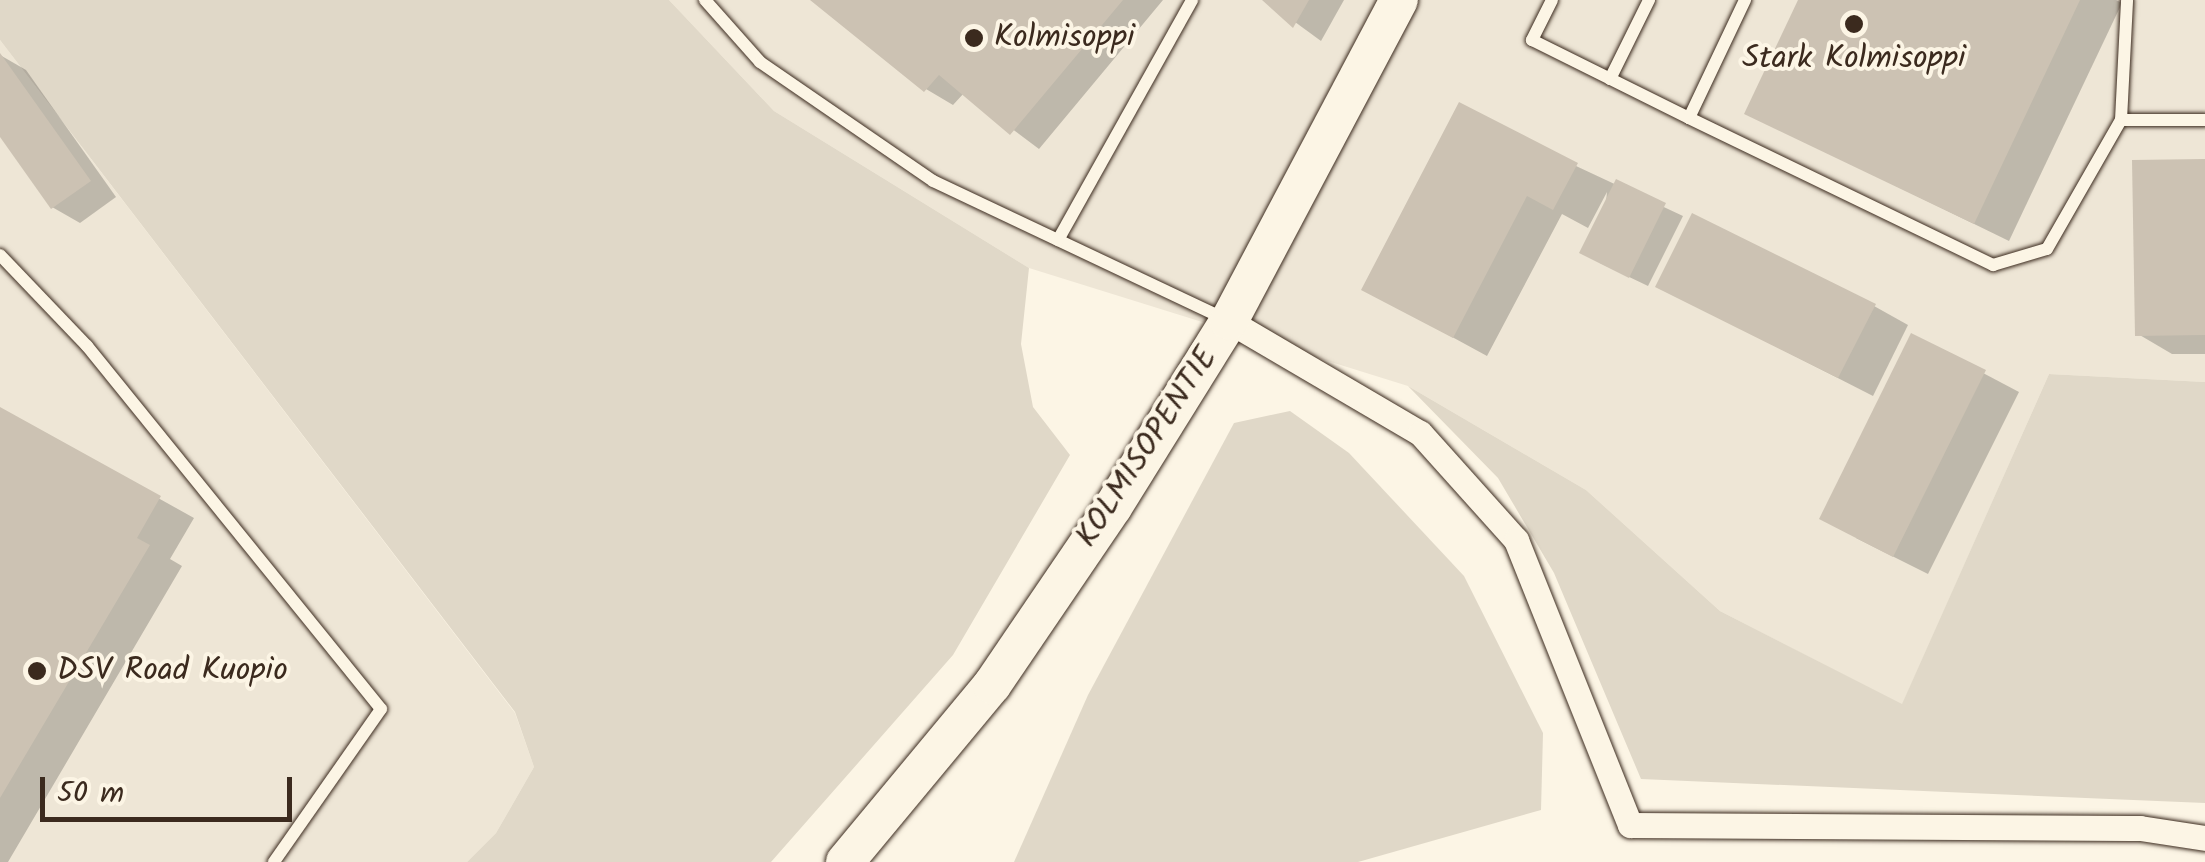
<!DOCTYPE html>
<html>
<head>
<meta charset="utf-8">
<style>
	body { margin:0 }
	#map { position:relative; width:2205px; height:862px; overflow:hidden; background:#fcf5e5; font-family:Kalam,sans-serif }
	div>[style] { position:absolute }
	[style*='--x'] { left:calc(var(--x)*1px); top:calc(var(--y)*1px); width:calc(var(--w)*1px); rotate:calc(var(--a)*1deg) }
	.built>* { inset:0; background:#eee6d6 }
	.green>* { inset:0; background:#e0d8c8 }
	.shadow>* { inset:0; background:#0003 }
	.building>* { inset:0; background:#ccc2b3 }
	.roads { filter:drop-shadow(0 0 2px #3b2a1e) drop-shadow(0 0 2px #3b2a1e) }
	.lane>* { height:12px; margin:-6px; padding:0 6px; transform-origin:6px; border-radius:6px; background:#fcf5e5 }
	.street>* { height:25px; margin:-12.5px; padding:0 12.5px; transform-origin:12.5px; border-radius:12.5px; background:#fcf5e5 }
	.secondary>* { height:38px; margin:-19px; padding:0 19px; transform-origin:19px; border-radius:19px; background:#fcf5e5 }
	.dots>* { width:28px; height:28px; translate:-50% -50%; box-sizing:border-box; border:5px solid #fcf5e5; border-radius:50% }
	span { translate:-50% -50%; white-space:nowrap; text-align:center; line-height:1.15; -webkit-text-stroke:8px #fcf5e5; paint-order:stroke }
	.poi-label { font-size:32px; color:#3b2a1e }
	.left { translate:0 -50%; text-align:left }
	.street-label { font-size:32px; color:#3b2a1e }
	.scale { position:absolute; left:40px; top:777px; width:252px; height:45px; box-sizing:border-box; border:5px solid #3b2a1e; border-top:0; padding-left:12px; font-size:30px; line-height:35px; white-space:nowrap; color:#3b2a1e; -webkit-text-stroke:8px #fcf5e5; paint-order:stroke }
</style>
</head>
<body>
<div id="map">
	<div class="built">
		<i style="clip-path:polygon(669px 0,2205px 0,2205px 382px,2049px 374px,1902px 705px,1720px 611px,1586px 490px,1408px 386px,1029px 268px,774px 111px)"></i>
		<i style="clip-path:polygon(0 40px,515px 713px,534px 767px,496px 833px,467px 862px,0 862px)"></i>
	</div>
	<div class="green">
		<i style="clip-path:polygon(0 0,669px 0,774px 111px,1029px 268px,1021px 344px,1033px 407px,1070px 455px,953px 655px,771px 862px,467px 862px,496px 833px,534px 767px,515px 712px,0 40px)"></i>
		<i style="clip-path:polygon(2049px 374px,2205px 382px,2205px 803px,1641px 779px,1554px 573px,1498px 478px,1408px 386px,1586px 490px,1720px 611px,1902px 704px)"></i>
		<i style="clip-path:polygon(1290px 411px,1349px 453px,1464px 576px,1543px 733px,1541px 810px,1358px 862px,1014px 862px,1088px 695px,1234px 423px)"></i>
	</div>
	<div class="shadow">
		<i style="clip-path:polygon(814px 0,1163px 0,1039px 149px,964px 93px,953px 105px,926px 89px)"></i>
		<i style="clip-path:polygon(1265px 0,1344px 0,1321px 41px)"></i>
		<i style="clip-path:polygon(1801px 0,2116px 0,2122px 3px,2009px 241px,1747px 113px)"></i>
		<i style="clip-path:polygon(0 55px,26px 70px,116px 197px,80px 223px,52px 207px,0 133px)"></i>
		<i style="clip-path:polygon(2205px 161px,2205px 354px,2172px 354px,2138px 334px)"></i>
		<i style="clip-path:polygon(1576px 166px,1683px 216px,1648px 286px,1600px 263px,1607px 192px,1588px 228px,1562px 214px,1487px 356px,1364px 289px)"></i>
		<i style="clip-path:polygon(1658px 286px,1874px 306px,1908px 325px,1873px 396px)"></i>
		<i style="clip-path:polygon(1913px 336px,2019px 392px,1928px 574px,1856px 538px)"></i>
		<i style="clip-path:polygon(0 410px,194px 518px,170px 559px,182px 566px,8px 862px,0 862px)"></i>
	</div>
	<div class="building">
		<i style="clip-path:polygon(810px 0,1123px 0,1010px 135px,939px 75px,924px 92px)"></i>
		<i style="clip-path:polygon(1262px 0,1309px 0,1293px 28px)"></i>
		<i style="clip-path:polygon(1798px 0,2080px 0,1974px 224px,1744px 114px)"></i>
		<i style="clip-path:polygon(0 53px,91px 181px,51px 209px,0 137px)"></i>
		<i style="clip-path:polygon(1459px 102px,1578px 163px,1553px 210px,1527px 196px,1453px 338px,1361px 290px)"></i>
		<i style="clip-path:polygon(2205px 159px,2205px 335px,2135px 336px,2132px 160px)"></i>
		<i style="clip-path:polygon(1616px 179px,1666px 203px,1629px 278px,1579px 253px)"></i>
		<i style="clip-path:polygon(1692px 213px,1876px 304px,1838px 378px,1655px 287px)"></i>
		<i style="clip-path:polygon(1911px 333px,1986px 370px,1893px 557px,1819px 519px)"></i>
		<i style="clip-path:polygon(0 407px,161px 496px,137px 538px,150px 545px,0 798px)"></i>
	</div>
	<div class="roads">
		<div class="lane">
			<i style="--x:705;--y:0;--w:83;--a:48.4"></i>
			<i style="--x:760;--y:62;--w:210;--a:34.5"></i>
			<i style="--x:933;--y:181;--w:325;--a:25.3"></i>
			<i style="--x:1552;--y:0;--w:45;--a:116.6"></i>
			<i style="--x:1532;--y:40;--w:175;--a:26.4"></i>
			<i style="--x:1689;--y:118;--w:131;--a:-64.6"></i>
			<i style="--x:1610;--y:79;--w:88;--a:-63.7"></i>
			<i style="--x:1689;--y:118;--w:338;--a:25.8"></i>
			<i style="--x:1993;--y:265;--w:56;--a:-16.5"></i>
			<i style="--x:2047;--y:249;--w:149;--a:-60.2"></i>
			<i style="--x:2121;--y:120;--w:120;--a:-87.1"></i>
			<i style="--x:2121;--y:120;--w:84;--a:0"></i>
			<i style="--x:1058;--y:240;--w:275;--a:-60.8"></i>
			<i style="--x:0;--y:255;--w:126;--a:46.3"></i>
			<i style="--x:87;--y:346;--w:467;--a:51"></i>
			<i style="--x:381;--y:709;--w:187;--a:125"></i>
		</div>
		<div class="street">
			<i style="--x:1229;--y:321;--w:221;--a:30.4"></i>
			<i style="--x:1420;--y:433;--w:144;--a:48.1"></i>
			<i style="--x:1516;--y:540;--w:307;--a:68.2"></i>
			<i style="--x:1630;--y:825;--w:510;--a:0.34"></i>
			<i style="--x:2140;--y:828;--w:66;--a:8.7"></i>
		</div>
		<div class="secondary">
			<i style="--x:845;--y:862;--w:230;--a:-50.3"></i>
			<i style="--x:992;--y:685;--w:215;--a:-55.8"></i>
			<i style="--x:1113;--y:507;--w:219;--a:-58.1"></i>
			<i style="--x:1229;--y:321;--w:363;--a:-62.1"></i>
		</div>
	</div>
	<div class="dots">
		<i style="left:1854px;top:24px;background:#3b2a1e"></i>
		<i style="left:974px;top:38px;background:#3b2a1e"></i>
		<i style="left:37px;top:671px;background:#3b2a1e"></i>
	</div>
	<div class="poi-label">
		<span class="left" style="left:994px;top:38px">Kolmisoppi</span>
		<span style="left:1854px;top:59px">Stark Kolmisoppi</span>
		<span class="left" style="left:57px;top:671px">DSV Road Kuopio</span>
	</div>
	<div class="street-label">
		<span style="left:1148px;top:448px;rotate:-57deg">KOLMISOPENTIE</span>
	</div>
	<div class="scale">50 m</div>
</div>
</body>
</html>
